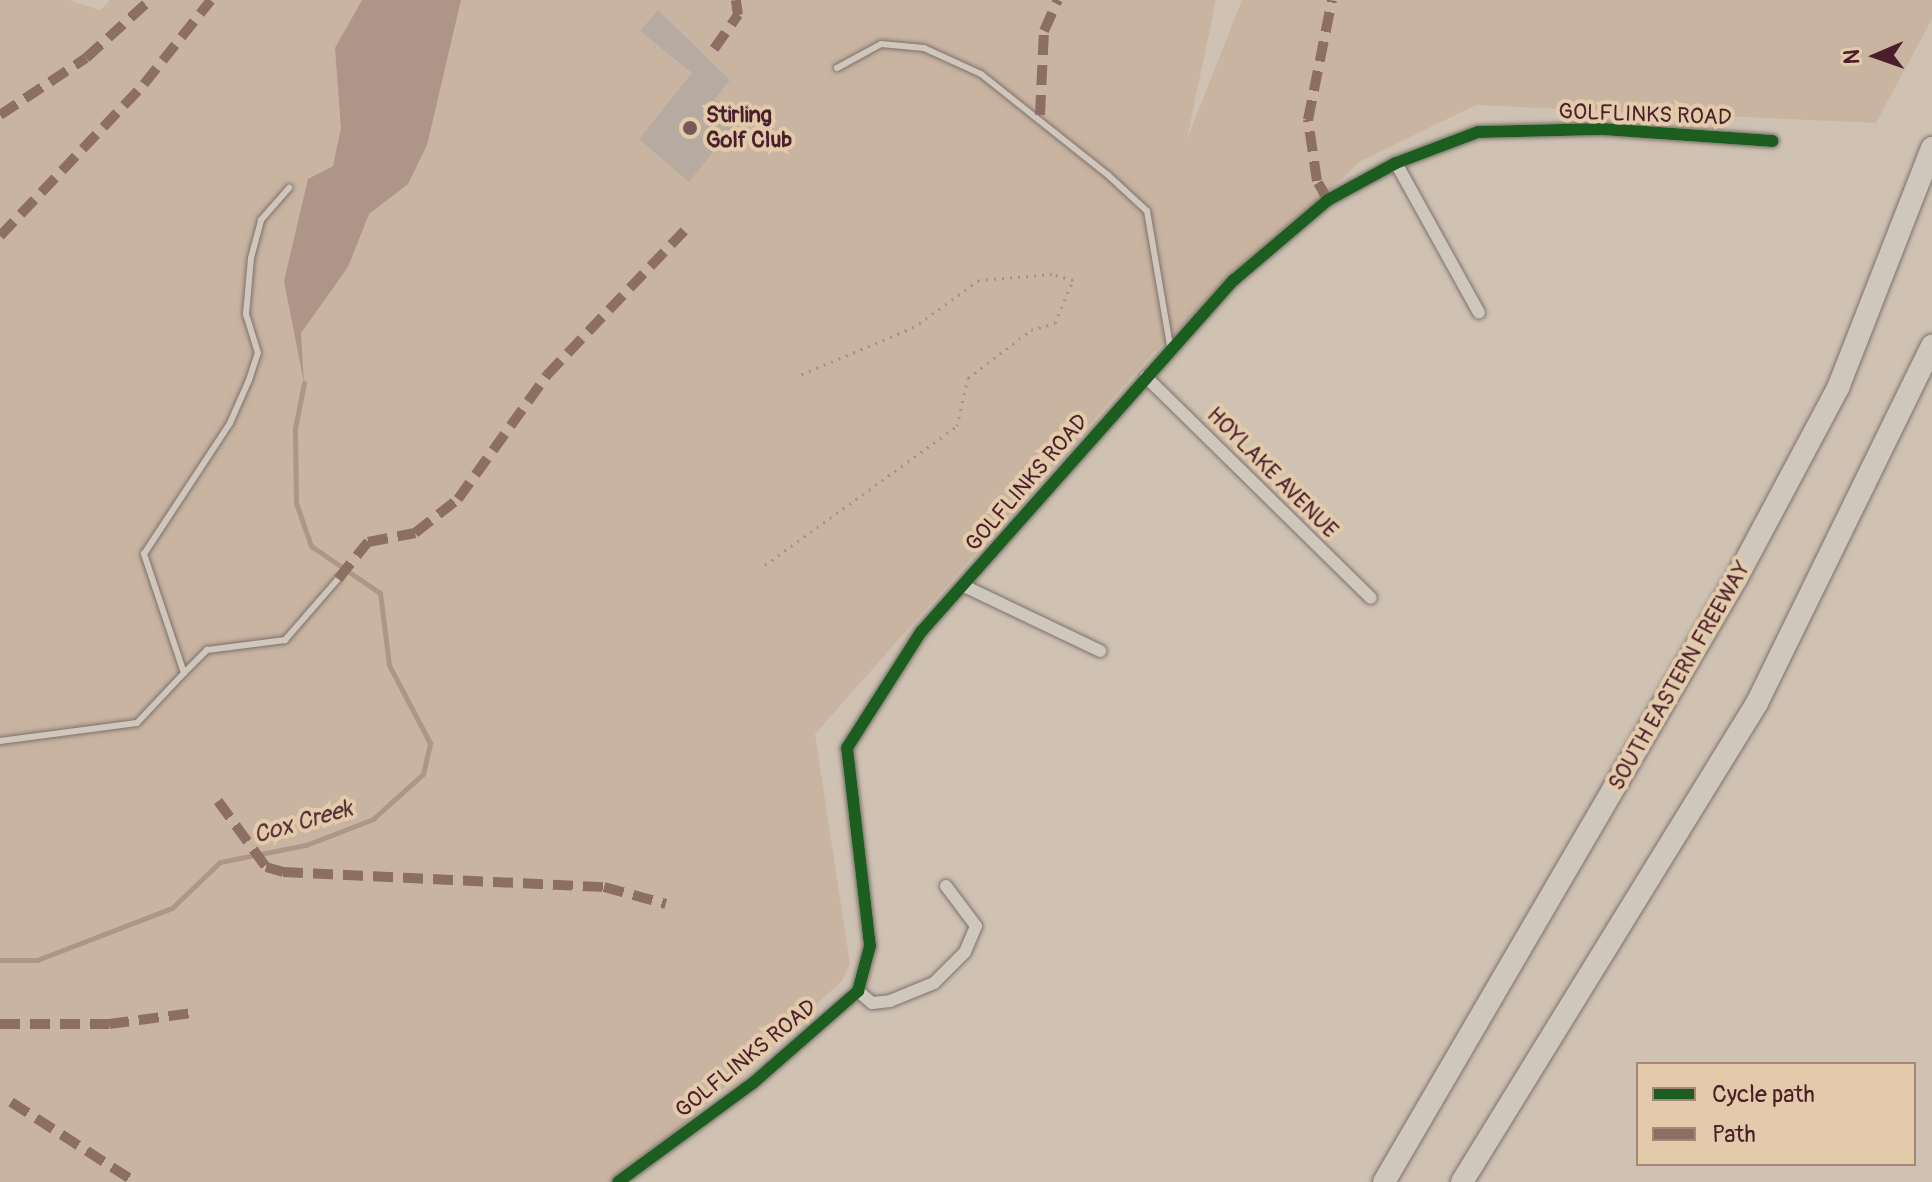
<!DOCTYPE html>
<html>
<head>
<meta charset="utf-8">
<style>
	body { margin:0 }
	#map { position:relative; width:1932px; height:1182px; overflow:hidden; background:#cfc2b3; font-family:Pangolin,sans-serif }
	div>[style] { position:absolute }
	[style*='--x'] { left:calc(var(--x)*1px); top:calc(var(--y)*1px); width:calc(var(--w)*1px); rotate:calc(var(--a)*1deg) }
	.green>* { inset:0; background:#c9b4a1 }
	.water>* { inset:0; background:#af9588 }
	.stream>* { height:5px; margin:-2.5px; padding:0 2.5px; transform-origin:2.5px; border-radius:2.5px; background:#af9588 }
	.building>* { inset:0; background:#b7aba1 }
	.path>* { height:3px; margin-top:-1.5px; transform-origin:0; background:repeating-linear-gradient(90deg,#9f948e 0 2px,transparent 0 8px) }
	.roads { filter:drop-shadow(0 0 2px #7e706c) drop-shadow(0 0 2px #7e706c) }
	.lane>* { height:6px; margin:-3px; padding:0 3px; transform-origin:3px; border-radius:3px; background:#d0c7bc }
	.street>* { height:12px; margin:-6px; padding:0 6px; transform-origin:6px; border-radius:6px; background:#d0c7bc }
	.highway>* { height:22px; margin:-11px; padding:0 11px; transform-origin:11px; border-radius:11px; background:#d0c7bc }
	.quiet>* { height:10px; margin-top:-5px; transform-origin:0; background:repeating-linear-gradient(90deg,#8d6e63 0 20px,transparent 0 30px) }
	.cycleway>* { height:12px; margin:-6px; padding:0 6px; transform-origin:6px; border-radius:6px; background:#1b5e20 }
	.dots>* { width:22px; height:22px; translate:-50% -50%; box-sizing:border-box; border:4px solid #e2caab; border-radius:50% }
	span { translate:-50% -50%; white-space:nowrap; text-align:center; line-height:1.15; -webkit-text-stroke:8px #e2caab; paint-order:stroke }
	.poi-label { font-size:22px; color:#4a1f2b; font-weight:700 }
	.left { translate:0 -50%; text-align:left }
	.street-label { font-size:22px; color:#4a1f2b }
	.water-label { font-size:24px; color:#5b333a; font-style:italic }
	.legend { position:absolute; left:1636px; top:1062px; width:280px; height:104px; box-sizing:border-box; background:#e2caab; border:2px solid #a58678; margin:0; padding:10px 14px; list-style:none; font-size:24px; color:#4a1f2b }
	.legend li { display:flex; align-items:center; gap:16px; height:40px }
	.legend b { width:40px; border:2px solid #a58678 }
	.north { position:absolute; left:1836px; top:16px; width:80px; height:80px; -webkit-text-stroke:6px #e2caab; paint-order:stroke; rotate:268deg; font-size:22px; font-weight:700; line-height:32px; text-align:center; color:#4a1f2b }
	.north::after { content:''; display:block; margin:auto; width:28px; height:36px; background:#4a1f2b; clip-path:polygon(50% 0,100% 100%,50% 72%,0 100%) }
</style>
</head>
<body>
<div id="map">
	<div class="green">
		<i style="clip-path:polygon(0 0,69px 0,100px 10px,110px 0,1216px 0,1187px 139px,1242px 0,1932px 0,1932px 19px,1876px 123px,1476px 105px,1361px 161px,1152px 354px,815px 734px,850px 964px,842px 981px,620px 1182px,0 1182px)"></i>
	</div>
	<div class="water">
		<i style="clip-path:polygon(362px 0,461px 0,427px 145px,408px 184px,369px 214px,348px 267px,301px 333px,304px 383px,284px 281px,308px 179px,333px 166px,341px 128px,335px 48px)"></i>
	</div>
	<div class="stream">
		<i style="--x:0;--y:960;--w:37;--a:0"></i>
		<i style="--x:37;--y:960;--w:145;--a:-21.1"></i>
		<i style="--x:172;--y:908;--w:66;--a:-43.8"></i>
		<i style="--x:220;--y:862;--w:88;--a:-11.2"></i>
		<i style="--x:306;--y:845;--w:72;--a:-21.2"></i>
		<i style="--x:373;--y:819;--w:67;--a:-42"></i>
		<i style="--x:423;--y:774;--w:32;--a:-77"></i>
		<i style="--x:430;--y:743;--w:88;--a:-117.7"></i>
		<i style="--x:389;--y:665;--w:73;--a:-97.1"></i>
		<i style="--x:380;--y:593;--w:83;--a:-145.7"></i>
		<i style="--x:311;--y:546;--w:46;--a:-109.2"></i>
		<i style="--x:296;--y:503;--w:75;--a:-90.8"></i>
		<i style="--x:295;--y:428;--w:46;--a:-78.7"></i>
	</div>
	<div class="building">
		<i style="clip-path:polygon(658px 10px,730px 80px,715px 99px,740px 118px,689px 182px,639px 139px,692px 73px,640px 31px)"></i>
	</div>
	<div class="path">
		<i style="--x:765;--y:565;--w:237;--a:-35.9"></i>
		<i style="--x:957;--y:426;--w:49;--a:-77.1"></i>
		<i style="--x:968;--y:378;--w:79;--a:-37.3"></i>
		<i style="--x:1031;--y:330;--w:25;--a:-16"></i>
		<i style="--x:1055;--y:323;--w:47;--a:-67.3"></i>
		<i style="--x:1073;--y:280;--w:22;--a:-164"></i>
		<i style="--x:1052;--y:274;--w:73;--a:175.3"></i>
		<i style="--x:979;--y:280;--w:80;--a:144.1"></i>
		<i style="--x:914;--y:327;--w:124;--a:157.2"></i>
	</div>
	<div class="roads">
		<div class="lane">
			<i style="--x:837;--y:68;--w:50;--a:-28.6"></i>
			<i style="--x:881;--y:44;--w:43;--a:5.3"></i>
			<i style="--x:924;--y:48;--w:63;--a:24.5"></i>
			<i style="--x:981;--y:74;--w:162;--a:38.5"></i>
			<i style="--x:1108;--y:175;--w:53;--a:42.7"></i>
			<i style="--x:1147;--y:211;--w:142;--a:80.3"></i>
			<i style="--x:184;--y:673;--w:33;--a:-45"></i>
			<i style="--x:207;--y:650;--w:79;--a:-7.3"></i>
			<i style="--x:285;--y:640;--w:81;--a:-49"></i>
			<i style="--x:0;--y:741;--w:138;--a:-7.5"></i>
			<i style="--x:137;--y:723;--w:69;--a:-46.8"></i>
			<i style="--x:184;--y:673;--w:126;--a:-108.6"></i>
			<i style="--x:144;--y:554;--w:157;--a:-56.7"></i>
			<i style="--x:230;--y:423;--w:47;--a:-66.2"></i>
			<i style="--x:249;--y:380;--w:28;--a:-72"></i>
			<i style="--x:258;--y:353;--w:41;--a:-107.1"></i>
			<i style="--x:246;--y:314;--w:56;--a:-84.9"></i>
			<i style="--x:251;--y:258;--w:39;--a:-75"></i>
			<i style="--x:261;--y:220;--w:43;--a:-48.8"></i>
		</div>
		<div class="street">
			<i style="--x:1396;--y:163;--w:171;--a:61"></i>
			<i style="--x:1146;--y:377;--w:315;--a:44.5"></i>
			<i style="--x:964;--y:586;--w:151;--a:25.5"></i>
			<i style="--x:858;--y:991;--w:18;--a:41"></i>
			<i style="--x:872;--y:1003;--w:18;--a:-6"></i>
			<i style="--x:890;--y:1001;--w:48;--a:-22.2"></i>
			<i style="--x:934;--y:983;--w:44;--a:-45"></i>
			<i style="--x:965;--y:952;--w:28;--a:-67"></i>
			<i style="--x:976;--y:926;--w:50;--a:-126.9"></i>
			<i style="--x:618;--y:1182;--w:167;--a:-36.3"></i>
			<i style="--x:753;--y:1083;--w:140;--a:-41.2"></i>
			<i style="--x:858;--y:991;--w:47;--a:-75.1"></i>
			<i style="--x:870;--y:946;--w:199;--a:-96.6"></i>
			<i style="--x:847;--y:748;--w:138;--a:-57.5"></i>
			<i style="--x:921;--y:632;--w:471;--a:-48.4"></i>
			<i style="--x:1234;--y:280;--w:123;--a:-40.4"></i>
			<i style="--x:1328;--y:200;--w:77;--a:-28.6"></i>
			<i style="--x:1396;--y:163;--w:88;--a:-20.7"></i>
			<i style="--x:1478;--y:132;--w:124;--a:-1.4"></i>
			<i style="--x:1602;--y:129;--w:171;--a:4"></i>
		</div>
		<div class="highway">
			<i style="--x:1384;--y:1182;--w:698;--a:-59.73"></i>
			<i style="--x:1736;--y:579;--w:217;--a:-61.9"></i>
			<i style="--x:1838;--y:388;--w:258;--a:-68.6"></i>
			<i style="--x:1462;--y:1182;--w:563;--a:-58.37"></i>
			<i style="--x:1757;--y:703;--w:398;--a:-63.9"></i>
		</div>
	</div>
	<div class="quiet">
		<i style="--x:714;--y:49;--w:42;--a:-54.8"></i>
		<i style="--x:738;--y:15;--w:15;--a:-98"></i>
		<i style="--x:0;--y:115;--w:103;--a:-33.5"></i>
		<i style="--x:86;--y:58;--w:86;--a:-42.2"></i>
		<i style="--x:1040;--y:115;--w:84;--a:-87.3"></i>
		<i style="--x:1044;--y:31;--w:34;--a:-66"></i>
		<i style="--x:1328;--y:200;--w:22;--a:-120"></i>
		<i style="--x:1317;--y:181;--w:62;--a:-98.4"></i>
		<i style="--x:1308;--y:120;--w:122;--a:-78.7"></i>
		<i style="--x:0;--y:236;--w:209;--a:-46.5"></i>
		<i style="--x:144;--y:84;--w:107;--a:-51.4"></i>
		<i style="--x:338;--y:579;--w:48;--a:-51"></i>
		<i style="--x:368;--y:542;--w:48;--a:-10.8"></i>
		<i style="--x:415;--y:533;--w:55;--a:-38.3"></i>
		<i style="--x:458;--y:499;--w:153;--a:-54.3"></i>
		<i style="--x:547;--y:375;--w:199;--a:-46.4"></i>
		<i style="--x:218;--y:801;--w:82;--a:54"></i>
		<i style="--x:266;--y:867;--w:18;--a:16"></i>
		<i style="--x:283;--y:872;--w:321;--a:2.7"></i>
		<i style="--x:604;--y:887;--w:64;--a:15.3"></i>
		<i style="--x:0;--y:1024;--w:109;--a:0"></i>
		<i style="--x:109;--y:1024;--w:85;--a:-7.5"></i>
		<i style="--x:11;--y:1102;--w:148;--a:32.8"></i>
	</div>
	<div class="cycleway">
		<i style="--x:618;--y:1182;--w:167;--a:-36.3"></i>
		<i style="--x:753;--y:1083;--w:140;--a:-41.2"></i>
		<i style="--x:858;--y:991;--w:47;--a:-75.1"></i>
		<i style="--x:870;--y:946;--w:199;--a:-96.6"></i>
		<i style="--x:847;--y:748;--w:138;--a:-57.5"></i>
		<i style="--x:921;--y:632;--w:471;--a:-48.4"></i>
		<i style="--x:1234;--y:280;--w:123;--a:-40.4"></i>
		<i style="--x:1328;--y:200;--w:77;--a:-28.6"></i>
		<i style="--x:1396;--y:163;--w:88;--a:-20.7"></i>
		<i style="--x:1478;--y:132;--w:124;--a:-1.4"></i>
		<i style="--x:1602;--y:129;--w:171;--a:4"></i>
	</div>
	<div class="dots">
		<i style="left:690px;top:128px;background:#79585b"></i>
	</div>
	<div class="poi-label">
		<span class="left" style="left:706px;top:128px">Stirling<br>Golf Club</span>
	</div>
	<div class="street-label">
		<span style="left:1645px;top:115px;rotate:2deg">GOLFLINKS ROAD</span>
		<span style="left:1272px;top:473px;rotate:45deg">HOYLAKE AVENUE</span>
		<span style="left:1027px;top:483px;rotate:-49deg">GOLFLINKS ROAD</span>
		<span style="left:1680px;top:676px;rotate:-60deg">SOUTH EASTERN FREEWAY</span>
		<span style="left:746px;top:1059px;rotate:-39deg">GOLFLINKS ROAD</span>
	</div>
	<div class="water-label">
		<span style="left:303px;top:822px;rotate:-16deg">Cox Creek</span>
	</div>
	<ul class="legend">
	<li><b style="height:10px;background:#1b5e20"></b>Cycle path</li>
	<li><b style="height:10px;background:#8d6e63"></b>Path</li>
	</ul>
	<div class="north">N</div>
</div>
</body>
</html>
